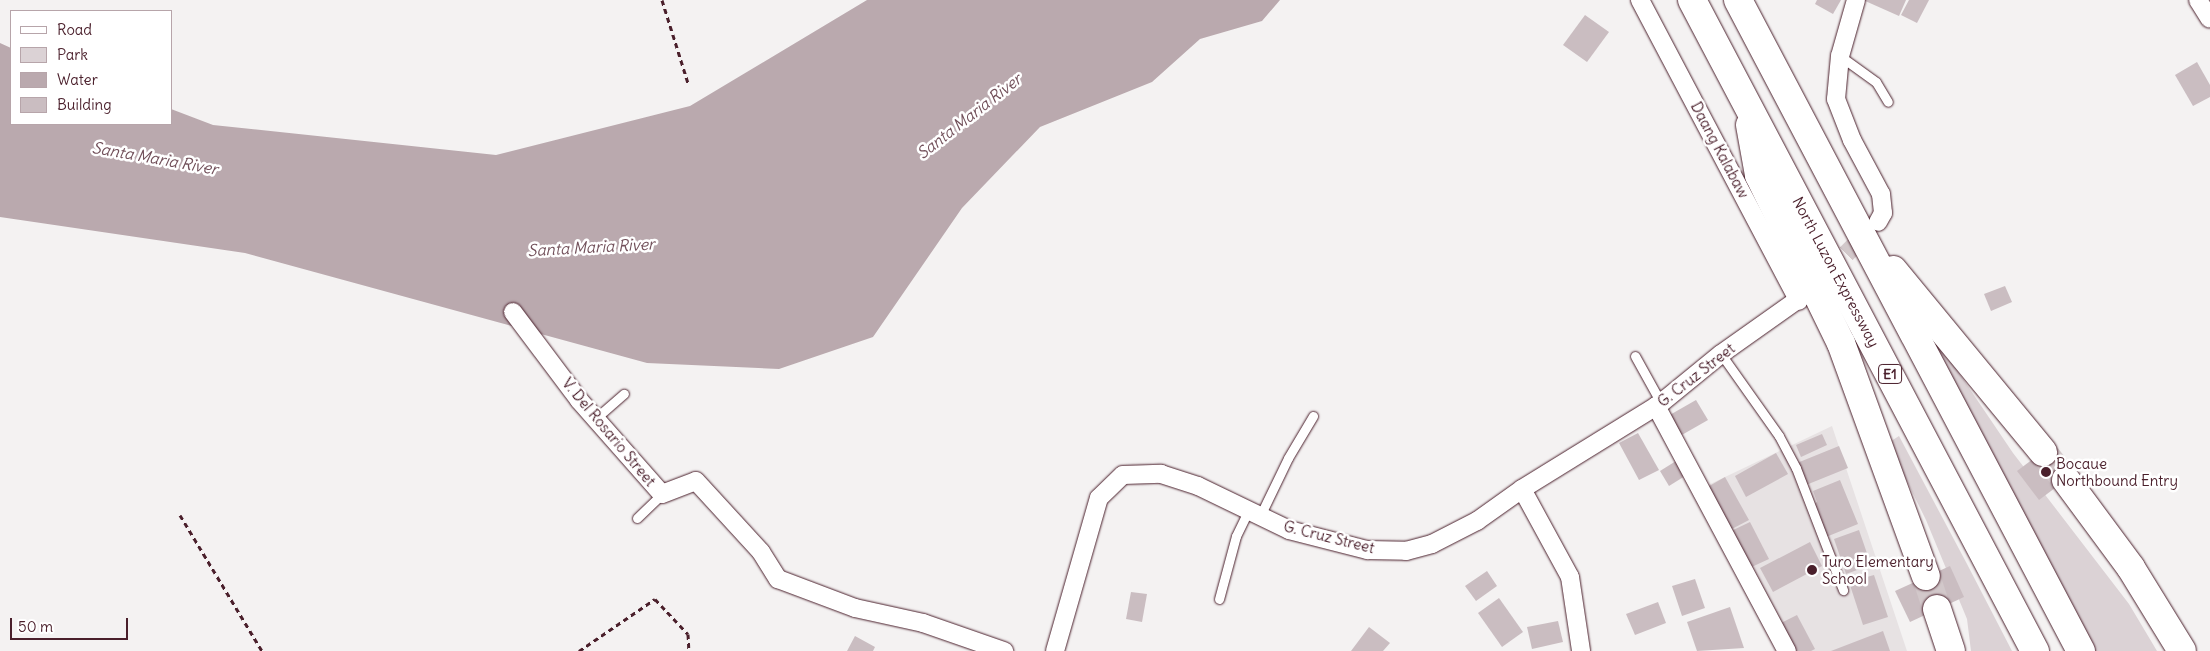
<!DOCTYPE html>
<html>
<head>
<meta charset="utf-8">
<style>
	body { margin:0 }
	#map { position:relative; width:2210px; height:651px; overflow:hidden; background:#f4f2f2; font-family:Delius,sans-serif }
	div>[style] { position:absolute }
	[style*='--x'] { left:calc(var(--x)*1px); top:calc(var(--y)*1px); width:calc(var(--w)*1px); rotate:calc(var(--a)*1deg) }
	.built>* { inset:0; background:#e7e2e3 }
	.green>* { inset:0; background:#dbd2d5 }
	.water>* { inset:0; background:#baa9ae }
	.building>* { inset:0; background:#cabdc1 }
	.street-tunnel>* { height:18px; margin-top:-9px; transform-origin:0; background:repeating-linear-gradient(90deg,#d2c8ca 0 18px,transparent 0 27px) }
	.highway-tunnel>* { height:28px; margin-top:-14px; transform-origin:0; background:repeating-linear-gradient(90deg,#d2c8ca 0 28px,transparent 0 42px) }
	.path>* { height:3px; margin-top:-1.5px; transform-origin:0; background:repeating-linear-gradient(90deg,#4a1f2b 0 5px,transparent 0 9px) }
	.roads { filter:drop-shadow(0 0 1px #4a1f2b) drop-shadow(0 0 1px #4a1f2b) }
	.lane>* { height:9px; margin:-4.5px; padding:0 4.5px; transform-origin:4.5px; border-radius:4.5px; background:#fff }
	.street>* { height:18px; margin:-9px; padding:0 9px; transform-origin:9px; border-radius:9px; background:#fff }
	.highway>* { height:28px; margin:-14px; padding:0 14px; transform-origin:14px; border-radius:14px; background:#fff }
	.dots>* { width:14px; height:14px; translate:-50% -50%; box-sizing:border-box; border:2px solid #fff; border-radius:50% }
	span { translate:-50% -50%; white-space:nowrap; text-align:center; line-height:1.15; -webkit-text-stroke:5px #fff; paint-order:stroke }
	.shield-label span { padding:1px 4px; background:#fff; border:1px solid; border-radius:4px; -webkit-text-stroke-width:0 }
	.shield-label { font-size:14px; color:#4a1f2b; font-weight:700 }
	.street-label { font-size:15px; color:#4a1f2b }
	.poi-label { font-size:15px; color:#4a1f2b }
	.left { translate:0 -50%; text-align:left }
	.water-label { font-size:16px; color:#714f59; font-style:italic }
	.legend { position:absolute; left:10px; top:10px; width:162px; height:115px; box-sizing:border-box; background:#fff; border:1px solid #b7a5aa; margin:0; padding:6px 9px; list-style:none; font-size:15px; color:#4a1f2b }
	.legend li { display:flex; align-items:center; gap:10px; height:25px }
	.legend b { width:25px; border:1px solid #b7a5aa }
	.scale { position:absolute; left:10px; top:618px; width:118px; height:22px; box-sizing:border-box; border:2px solid #4a1f2b; border-top:0; padding-left:6px; font-size:15px; line-height:18px; white-space:nowrap; color:#4a1f2b; -webkit-text-stroke:4px #fff; paint-order:stroke }
</style>
</head>
<body>
<div id="map">
	<div class="built">
		<i style="clip-path:polygon(1832px 426px,1907px 651px,1786px 651px,1702px 488px)"></i>
	</div>
	<div class="green">
		<i style="clip-path:polygon(1936px 339px,2013px 453px,2129px 604px,2157px 651px,2094px 651px,1930px 342px)"></i>
		<i style="clip-path:polygon(1899px 436px,1967px 564px,2012px 651px,1971px 651px,1967px 619px,1926px 520px,1888px 443px)"></i>
	</div>
	<div class="water">
		<i style="clip-path:polygon(867px 0,1280px 0,1262px 21px,1200px 39px,1152px 82px,1040px 127px,962px 208px,873px 337px,779px 369px,647px 363px,245px 253px,0 217px,0 43px,11px 48px,11px 124px,171px 124px,171px 109px,213px 125px,496px 155px,690px 106px)"></i>
	</div>
	<div class="building">
		<i style="clip-path:polygon(1817px 0,1841px 0,1833px 14px,1815px 4px)"></i>
		<i style="clip-path:polygon(1863px 0,1906px 0,1899px 16px)"></i>
		<i style="clip-path:polygon(1909px 0,1929px 0,1917px 23px,1901px 15px)"></i>
		<i style="clip-path:polygon(1585px 15px,1609px 32px,1587px 62px,1563px 45px)"></i>
		<i style="clip-path:polygon(2197px 62px,2210px 85px,2210px 97px,2193px 106px,2175px 75px)"></i>
		<i style="clip-path:polygon(2005px 286px,2012px 302px,1991px 311px,1984px 294px)"></i>
		<i style="clip-path:polygon(1696px 400px,1708px 420px,1680px 436px,1668px 416px)"></i>
		<i style="clip-path:polygon(1638px 433px,1659px 470px,1639px 480px,1619px 443px)"></i>
		<i style="clip-path:polygon(1822px 434px,1827px 445px,1801px 457px,1796px 445px)"></i>
		<i style="clip-path:polygon(2053px 444px,2075px 473px,2039px 500px,2017px 471px)"></i>
		<i style="clip-path:polygon(1839px 446px,1848px 468px,1806px 485px,1797px 463px)"></i>
		<i style="clip-path:polygon(1776px 453px,1788px 474px,1746px 497px,1735px 476px)"></i>
		<i style="clip-path:polygon(1676px 461px,1685px 476px,1669px 486px,1660px 471px)"></i>
		<i style="clip-path:polygon(1725px 477px,1749px 520px,1728px 531px,1704px 489px)"></i>
		<i style="clip-path:polygon(1840px 480px,1858px 524px,1826px 537px,1813px 504px,1817px 502px,1813px 491px)"></i>
		<i style="clip-path:polygon(1750px 522px,1769px 559px,1745px 570px,1727px 533px)"></i>
		<i style="clip-path:polygon(1859px 530px,1871px 565px,1846px 574px,1834px 539px)"></i>
		<i style="clip-path:polygon(1810px 542px,1822px 566px,1773px 592px,1760px 568px)"></i>
		<i style="clip-path:polygon(1950px 566px,1964px 597px,1910px 622px,1895px 591px)"></i>
		<i style="clip-path:polygon(1487px 571px,1497px 586px,1476px 601px,1465px 586px)"></i>
		<i style="clip-path:polygon(1874px 575px,1888px 617px,1863px 625px,1849px 582px)"></i>
		<i style="clip-path:polygon(1695px 579px,1705px 608px,1682px 616px,1672px 586px)"></i>
		<i style="clip-path:polygon(1131px 592px,1147px 594px,1142px 622px,1126px 619px)"></i>
		<i style="clip-path:polygon(1499px 598px,1523px 632px,1502px 647px,1478px 613px)"></i>
		<i style="clip-path:polygon(1658px 602px,1666px 623px,1635px 635px,1626px 614px)"></i>
		<i style="clip-path:polygon(1730px 607px,1744px 648px,1697px 651px,1687px 622px)"></i>
		<i style="clip-path:polygon(1797px 615px,1815px 649px,1811px 651px,1790px 651px,1777px 625px)"></i>
		<i style="clip-path:polygon(1558px 621px,1563px 642px,1532px 649px,1527px 627px)"></i>
		<i style="clip-path:polygon(1369px 627px,1390px 643px,1383px 651px,1351px 651px)"></i>
		<i style="clip-path:polygon(1883px 631px,1890px 651px,1831px 651px)"></i>
		<i style="clip-path:polygon(855px 636px,875px 647px,873px 651px,847px 651px)"></i>
	</div>
	<div class="street-tunnel">
		<i style="--x:1827;--y:273;--w:59;--a:-45"></i>
	</div>
	<div class="highway-tunnel">
		<i style="--x:2043;--y:452;--w:36;--a:51"></i>
		<i style="--x:1926;--y:576;--w:35;--a:72"></i>
	</div>
	<div class="path">
		<i style="--x:662;--y:0;--w:87;--a:72.6"></i>
		<i style="--x:180;--y:515;--w:159;--a:58.9"></i>
		<i style="--x:579;--y:651;--w:92;--a:-34.4"></i>
		<i style="--x:655;--y:599;--w:48;--a:46.7"></i>
		<i style="--x:688;--y:634;--w:17;--a:87"></i>
	</div>
	<div class="roads">
		<div class="lane">
			<i style="--x:1840;--y:56;--w:44;--a:35.8"></i>
			<i style="--x:1876;--y:82;--w:23;--a:59"></i>
			<i style="--x:1721;--y:354;--w:100;--a:54.7"></i>
			<i style="--x:1779;--y:436;--w:36;--a:62"></i>
			<i style="--x:1796;--y:468;--w:131;--a:68.9"></i>
			<i style="--x:1635;--y:356;--w:54;--a:61"></i>
			<i style="--x:596;--y:418;--w:37;--a:-41"></i>
			<i style="--x:1260;--y:516;--w:64;--a:-64.2"></i>
			<i style="--x:1288;--y:458;--w:49;--a:-59.2"></i>
			<i style="--x:637;--y:518;--w:35;--a:-44"></i>
			<i style="--x:1219;--y:599;--w:65;--a:-74.9"></i>
			<i style="--x:1236;--y:536;--w:28;--a:-64"></i>
		</div>
		<div class="street">
			<i style="--x:1640;--y:0;--w:340;--a:62.2"></i>
			<i style="--x:1856;--y:0;--w:58;--a:105.9"></i>
			<i style="--x:1840;--y:56;--w:43;--a:95.3"></i>
			<i style="--x:1836;--y:99;--w:44;--a:68.7"></i>
			<i style="--x:1852;--y:140;--w:61;--a:61.8"></i>
			<i style="--x:1881;--y:194;--w:19;--a:84"></i>
			<i style="--x:1883;--y:213;--w:10;--a:119"></i>
			<i style="--x:2198;--y:0;--w:22;--a:58"></i>
			<i style="--x:513;--y:312;--w:110;--a:53.1"></i>
			<i style="--x:579;--y:400;--w:125;--a:48.6"></i>
			<i style="--x:662;--y:494;--w:36;--a:-21"></i>
			<i style="--x:696;--y:481;--w:96;--a:47.5"></i>
			<i style="--x:761;--y:552;--w:32;--a:58"></i>
			<i style="--x:778;--y:579;--w:82;--a:20.6"></i>
			<i style="--x:855;--y:608;--w:70;--a:12.4"></i>
			<i style="--x:923;--y:623;--w:86;--a:19.1"></i>
			<i style="--x:1656;--y:406;--w:278;--a:61.9"></i>
			<i style="--x:1522;--y:489;--w:100;--a:61.4"></i>
			<i style="--x:1570;--y:577;--w:75;--a:81.5"></i>
			<i style="--x:1055;--y:651;--w:159;--a:-74"></i>
			<i style="--x:1099;--y:498;--w:33;--a:-44"></i>
			<i style="--x:1123;--y:475;--w:38;--a:-2"></i>
			<i style="--x:1161;--y:474;--w:39;--a:18"></i>
			<i style="--x:1198;--y:486;--w:101;--a:25.8"></i>
			<i style="--x:1289;--y:530;--w:81;--a:14.4"></i>
			<i style="--x:1367;--y:550;--w:39;--a:1"></i>
			<i style="--x:1406;--y:551;--w:27;--a:-15"></i>
			<i style="--x:1432;--y:544;--w:51;--a:-27.1"></i>
			<i style="--x:1477;--y:521;--w:55;--a:-35.4"></i>
			<i style="--x:1522;--y:489;--w:163;--a:-31.7"></i>
			<i style="--x:1661;--y:403;--w:77;--a:-39.2"></i>
			<i style="--x:1721;--y:354;--w:109;--a:-35.3"></i>
		</div>
		<div class="highway">
			<i style="--x:1692;--y:0;--w:736;--a:62.22"></i>
			<i style="--x:1738;--y:0;--w:736;--a:62.22"></i>
			<i style="--x:1750;--y:125;--w:51;--a:79.8"></i>
			<i style="--x:1759;--y:175;--w:187;--a:64"></i>
			<i style="--x:1841;--y:343;--w:248;--a:70"></i>
			<i style="--x:1893;--y:270;--w:236;--a:50.5"></i>
			<i style="--x:2066;--y:480;--w:109;--a:53.5"></i>
			<i style="--x:2131;--y:568;--w:97;--a:58.4"></i>
			<i style="--x:1937;--y:609;--w:44;--a:71.6"></i>
		</div>
	</div>
	<div class="dots">
		<i style="left:2046px;top:472px;background:#4a1f2b"></i>
		<i style="left:1812px;top:570px;background:#4a1f2b"></i>
	</div>
	<div class="shield-label">
		<span style="left:1890px;top:374px">E1</span>
	</div>
	<div class="street-label">
		<span style="left:1720px;top:150px;rotate:62deg">Daang Kalabaw</span>
		<span style="left:1836px;top:272px;rotate:62deg">North Luzon Expressway</span>
		<span style="left:1696px;top:375px;rotate:-38deg">G. Cruz Street</span>
		<span style="left:609px;top:432px;rotate:50deg">V. Del Rosario Street</span>
		<span style="left:1329px;top:537px;rotate:14deg">G. Cruz Street</span>
	</div>
	<div class="poi-label">
		<span class="left" style="left:2056px;top:472px">Bocaue<br>Northbound Entry</span>
		<span class="left" style="left:1822px;top:570px">Turo Elementary<br>School</span>
	</div>
	<div class="water-label">
		<span style="left:969px;top:116px;rotate:-38deg">Santa Maria River</span>
		<span style="left:155px;top:158px;rotate:10deg">Santa Maria River</span>
		<span style="left:591px;top:247px;rotate:-3deg">Santa Maria River</span>
	</div>
	<ul class="legend">
	<li><b style="height:6px;background:#fff"></b>Road</li>
	<li><b style="height:14px;background:#dbd2d5"></b>Park</li>
	<li><b style="height:14px;background:#baa9ae"></b>Water</li>
	<li><b style="height:14px;background:#cabdc1"></b>Building</li>
	</ul>
	<div class="scale">50 m</div>
</div>
</body>
</html>
